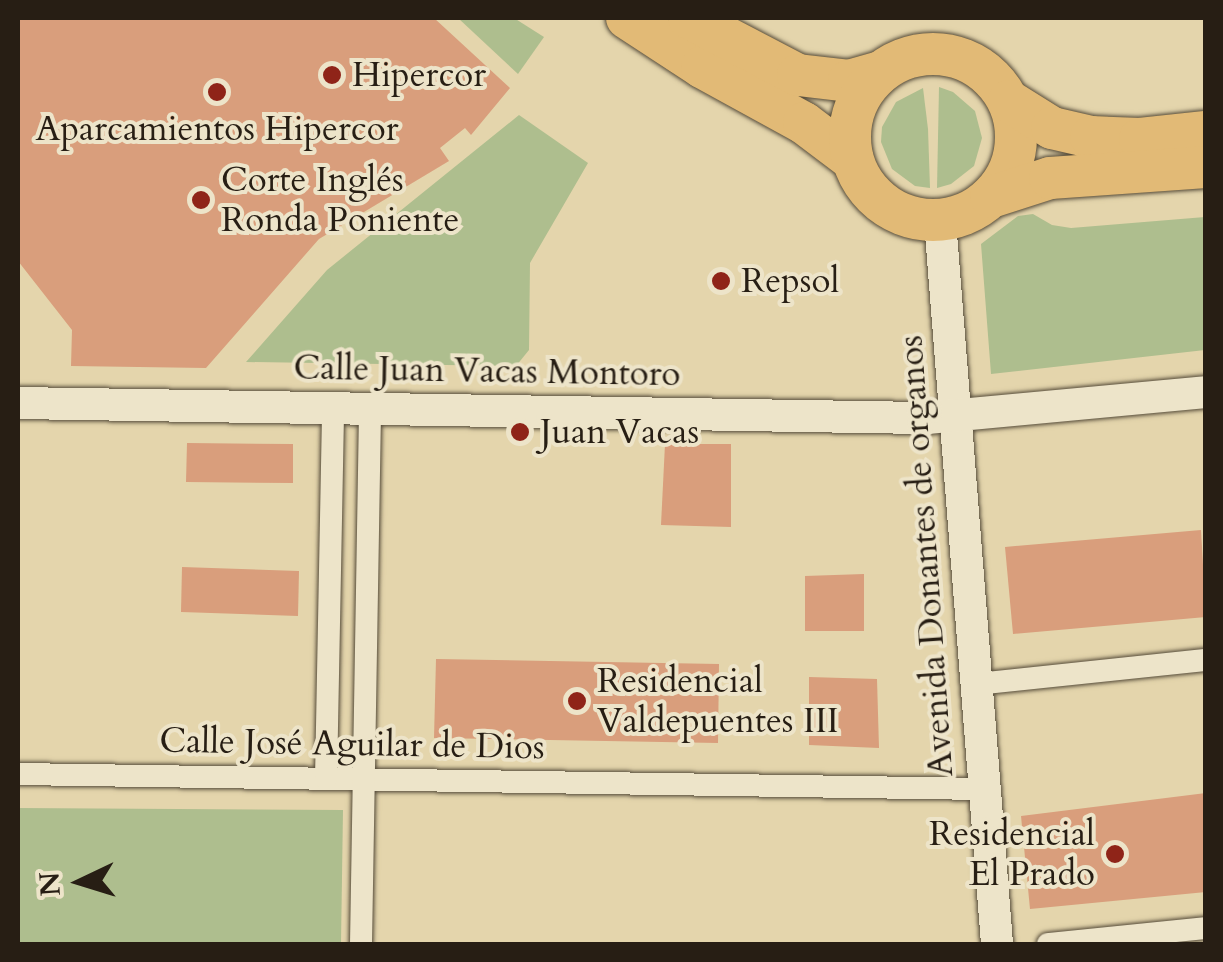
<!DOCTYPE html>
<html>
<head>
<meta charset="utf-8">
<style>
	body { margin:0 }
	#map { position:relative; width:1223px; height:962px; overflow:hidden; background:#e4d5ac; font-family:Cardo,serif }
	div>[style] { position:absolute }
	[style*='--x'] { left:calc(var(--x)*1px); top:calc(var(--y)*1px); width:calc(var(--w)*1px); rotate:calc(var(--a)*1deg) }
	.green>* { inset:0; background:#aebe8e }
	.building>* { inset:0; background:#d99e7c }
	.roads { filter:drop-shadow(0 0 2px #564c3a) drop-shadow(0 0 2px #564c3a) }
	.street>* { height:22px; margin:-11px; padding:0 11px; transform-origin:11px; border-radius:11px; background:#ede4c9 }
	.secondary>* { height:32px; margin:-16px; padding:0 16px; transform-origin:16px; border-radius:16px; background:#ede4c9 }
	.highway>* { height:42px; margin:-21px; padding:0 21px; transform-origin:21px; border-radius:21px; background:#e2ba76 }
	.highway>.ring { margin:-21px; padding:0; box-sizing:content-box; background:none; border:42px solid #e2ba76; border-radius:50% }
	.dots>* { width:28px; height:28px; translate:-50% -50%; box-sizing:border-box; border:5px solid #ede4c9; border-radius:50% }
	span { translate:-50% -50%; white-space:nowrap; text-align:center; line-height:1.15; -webkit-text-stroke:8px #ede4c9; paint-order:stroke }
	.poi-label { font-size:35px; color:#271e14 }
	.left { translate:0 -50%; text-align:left }
	.right { translate:-100% -50%; text-align:right }
	.street-label { font-size:35px; color:#271e14 }
	.frame { position:absolute; inset:0; border:20px solid #271e14; pointer-events:none }
	.north { position:absolute; left:30px; top:832px; width:100px; height:100px; -webkit-text-stroke:8px #ede4c9; paint-order:stroke; rotate:266deg; font-size:28px; font-weight:700; line-height:40px; text-align:center; color:#271e14 }
	.north::after { content:''; display:block; margin:auto; width:35px; height:45px; background:#271e14; clip-path:polygon(50% 0,100% 100%,50% 72%,0 100%) }
</style>
</head>
<body>
<div id="map">
	<div class="green">
		<i style="clip-path:polygon(458px 18px,514px 18px,544px 37px,518px 74px)"></i>
		<i style="clip-path:polygon(939px 87px,953px 92px,975px 111px,982px 138px,974px 166px,951px 184px,937px 188px)"></i>
		<i style="clip-path:polygon(923px 88px,928px 129px,930px 188px,915px 186px,892px 169px,881px 142px,882px 127px,896px 102px)"></i>
		<i style="clip-path:polygon(519px 115px,588px 163px,530px 263px,529px 350px,516px 366px,246px 362px,327px 270px)"></i>
		<i style="clip-path:polygon(1033px 214px,1052px 225px,1071px 228px,1205px 217px,1205px 350px,991px 374px,981px 244px,1018px 216px)"></i>
		<i style="clip-path:polygon(18px 808px,343px 810px,341px 944px,18px 944px)"></i>
	</div>
	<div class="building">
		<i style="clip-path:polygon(18px 18px,434px 18px,510px 88px,471px 135px,465px 128px,440px 148px,449px 161px,319px 239px,206px 368px,71px 366px,72px 330px,18px 261px)"></i>
		<i style="clip-path:polygon(187px 443px,293px 444px,293px 483px,186px 482px)"></i>
		<i style="clip-path:polygon(665px 444px,731px 444px,731px 527px,661px 525px)"></i>
		<i style="clip-path:polygon(1201px 530px,1206px 617px,1013px 634px,1005px 547px)"></i>
		<i style="clip-path:polygon(182px 567px,299px 571px,298px 616px,181px 612px)"></i>
		<i style="clip-path:polygon(864px 574px,864px 631px,805px 631px,805px 576px)"></i>
		<i style="clip-path:polygon(436px 659px,719px 664px,718px 743px,434px 738px)"></i>
		<i style="clip-path:polygon(809px 677px,877px 679px,879px 748px,809px 745px)"></i>
		<i style="clip-path:polygon(1206px 793px,1206px 892px,1030px 909px,1021px 816px)"></i>
	</div>
	<div class="roads">
		<div class="street">
			<i style="--x:977;--y:684;--w:230;--a:-6"></i>
			<i style="--x:18;--y:774;--w:967;--a:0.89"></i>
			<i style="--x:326;--y:779;--w:370;--a:-88.9"></i>
			<i style="--x:361;--y:944;--w:534;--a:-89.03"></i>
			<i style="--x:1048;--y:944;--w:159;--a:-5.8"></i>
		</div>
		<div class="secondary">
			<i style="--x:940;--y:221;--w:725;--a:85.49"></i>
			<i style="--x:18;--y:403;--w:909;--a:0.95"></i>
			<i style="--x:927;--y:418;--w:280;--a:-5.3"></i>
		</div>
		<div class="highway">
			<i style="--x:627;--y:18;--w:90;--a:33.2"></i>
			<i style="--x:702;--y:67;--w:116;--a:28.8"></i>
			<i style="--x:804;--y:123;--w:61;--a:37.1"></i>
			<i style="--x:689;--y:18;--w:123;--a:27.6"></i>
			<i style="--x:798;--y:75;--w:51;--a:6.7"></i>
			<i style="--x:849;--y:81;--w:33;--a:-16"></i>
			<i class="ring" style="left:850px;top:54px;width:124px;height:124px"></i>
			<i style="--x:1009;--y:101;--w:51;--a:32.1"></i>
			<i style="--x:1052;--y:128;--w:40;--a:13"></i>
			<i style="--x:1091;--y:137;--w:49;--a:2.3"></i>
			<i style="--x:1140;--y:139;--w:66;--a:-6.1"></i>
			<i style="--x:991;--y:197;--w:62;--a:-17.9"></i>
			<i style="--x:1050;--y:178;--w:156;--a:-4"></i>
		</div>
	</div>
	<div class="dots">
		<i style="left:332px;top:75px;background:#8f2418"></i>
		<i style="left:217px;top:92px;background:#8f2418"></i>
		<i style="left:201px;top:200px;background:#8f2418"></i>
		<i style="left:721px;top:281px;background:#8f2418"></i>
		<i style="left:520px;top:432px;background:#8f2418"></i>
		<i style="left:577px;top:701px;background:#8f2418"></i>
		<i style="left:1115px;top:854px;background:#8f2418"></i>
	</div>
	<div class="poi-label">
		<span class="left" style="left:352px;top:75px">Hipercor</span>
		<span style="left:217px;top:129px">Aparcamientos Hipercor</span>
		<span class="left" style="left:221px;top:200px">Corte Inglés<br>Ronda Poniente</span>
		<span class="left" style="left:741px;top:281px">Repsol</span>
		<span class="left" style="left:540px;top:432px">Juan Vacas</span>
		<span class="left" style="left:597px;top:701px">Residencial<br>Valdepuentes III</span>
		<span class="right" style="left:1095px;top:854px">Residencial<br>El Prado</span>
	</div>
	<div class="street-label">
		<span style="left:487px;top:371px;rotate:1deg">Calle Juan Vacas Montoro</span>
		<span style="left:926px;top:556px;rotate:-94deg">Avenida Donantes de organos</span>
		<span style="left:352px;top:744px;rotate:1deg">Calle José Aguilar de Dios</span>
	</div>
	<div class="frame"></div>
	<div class="north">N</div>
</div>
</body>
</html>
